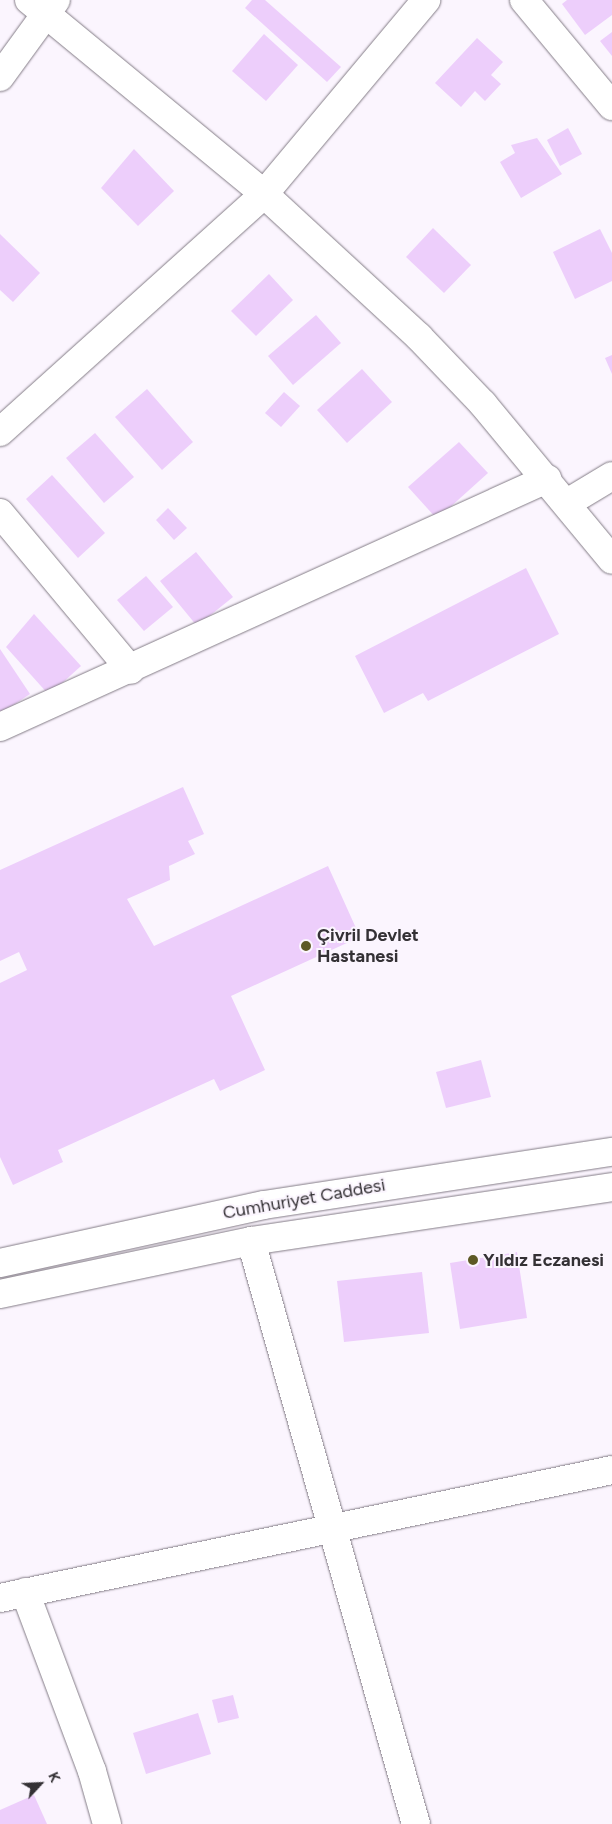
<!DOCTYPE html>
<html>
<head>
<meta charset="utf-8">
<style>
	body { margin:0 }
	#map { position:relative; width:612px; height:1824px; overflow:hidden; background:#fbf5fe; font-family:Figtree,sans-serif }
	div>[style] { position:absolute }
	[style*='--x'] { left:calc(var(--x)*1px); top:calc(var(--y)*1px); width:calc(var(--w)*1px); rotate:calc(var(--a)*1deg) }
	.building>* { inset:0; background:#edcefb }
	.roads { filter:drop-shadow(0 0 1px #837c86) drop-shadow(0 0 1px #837c86) }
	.street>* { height:28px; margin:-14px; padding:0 14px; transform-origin:14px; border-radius:14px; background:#fff }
	.secondary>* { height:28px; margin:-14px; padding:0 14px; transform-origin:14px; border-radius:14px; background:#fff }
	.dots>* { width:14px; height:14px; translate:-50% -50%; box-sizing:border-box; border:2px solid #fbf5fe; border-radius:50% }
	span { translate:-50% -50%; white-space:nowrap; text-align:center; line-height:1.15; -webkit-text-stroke:4px #fbf5fe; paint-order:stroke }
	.poi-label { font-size:18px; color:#343135; font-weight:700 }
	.left { translate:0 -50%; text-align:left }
	.street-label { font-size:18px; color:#343135 }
	.north { position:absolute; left:15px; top:1759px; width:50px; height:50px; -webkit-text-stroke:4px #fbf5fe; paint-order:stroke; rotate:65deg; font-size:14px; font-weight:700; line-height:20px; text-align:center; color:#343135 }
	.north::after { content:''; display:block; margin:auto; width:18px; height:22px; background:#343135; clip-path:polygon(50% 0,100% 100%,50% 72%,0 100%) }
</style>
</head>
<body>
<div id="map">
	<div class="building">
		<i style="clip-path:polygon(252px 0,265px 0,341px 67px,327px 82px,245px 8px)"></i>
		<i style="clip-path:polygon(567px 0,612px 0,612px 15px,585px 35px,562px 4px)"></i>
		<i style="clip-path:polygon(612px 32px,612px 56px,600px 41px)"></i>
		<i style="clip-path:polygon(264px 34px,298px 65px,266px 101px,232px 71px)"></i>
		<i style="clip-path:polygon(477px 38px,503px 62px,491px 75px,501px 84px,485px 101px,475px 91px,461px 107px,435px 83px)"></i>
		<i style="clip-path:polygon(568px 128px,582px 154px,560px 166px,547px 140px)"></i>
		<i style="clip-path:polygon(537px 138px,562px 174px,521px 198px,500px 162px,515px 153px,511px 145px)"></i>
		<i style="clip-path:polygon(134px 149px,174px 191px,138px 226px,101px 188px)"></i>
		<i style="clip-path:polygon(433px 228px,471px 265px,444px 293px,406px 257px)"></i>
		<i style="clip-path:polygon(600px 229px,612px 253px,612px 281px,575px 299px,553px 252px)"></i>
		<i style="clip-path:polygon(0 234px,40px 273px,13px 302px,0 290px)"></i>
		<i style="clip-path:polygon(269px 274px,293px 300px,256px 336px,231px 311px)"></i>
		<i style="clip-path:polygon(316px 315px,341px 343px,293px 385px,268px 356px)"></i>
		<i style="clip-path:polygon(612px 355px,612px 374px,605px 358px)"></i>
		<i style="clip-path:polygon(362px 369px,392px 402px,347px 443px,317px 410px)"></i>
		<i style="clip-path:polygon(147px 389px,193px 442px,162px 470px,115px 417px)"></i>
		<i style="clip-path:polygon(284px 392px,300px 406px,281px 427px,265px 413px)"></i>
		<i style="clip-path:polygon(95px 433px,134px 477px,104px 503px,66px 458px)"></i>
		<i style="clip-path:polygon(459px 442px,488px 473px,437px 519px,408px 487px)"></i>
		<i style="clip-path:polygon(52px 475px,105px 533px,78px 558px,26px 499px)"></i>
		<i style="clip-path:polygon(168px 508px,187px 528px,174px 540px,156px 520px)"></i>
		<i style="clip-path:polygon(196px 552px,233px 597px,197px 626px,160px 581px)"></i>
		<i style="clip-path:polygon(526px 568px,559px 634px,428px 701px,423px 693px,384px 713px,355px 656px)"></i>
		<i style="clip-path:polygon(146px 576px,173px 607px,144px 631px,117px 600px)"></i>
		<i style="clip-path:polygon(34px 614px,81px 666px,49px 695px,6px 647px)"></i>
		<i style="clip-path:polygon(0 649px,30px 694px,0 714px)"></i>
		<i style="clip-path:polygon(183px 787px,204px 834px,188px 841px,195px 854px,169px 866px,170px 880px,127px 899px,154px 946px,328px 866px,360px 937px,231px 996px,265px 1070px,220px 1091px,214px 1079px,58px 1150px,63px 1162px,13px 1185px,0 1157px,0 983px,27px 970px,19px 952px,0 961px,0 870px)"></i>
		<i style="clip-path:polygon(481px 1060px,491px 1097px,446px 1108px,436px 1072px)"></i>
		<i style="clip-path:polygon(517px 1252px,527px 1318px,460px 1329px,450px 1263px)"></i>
		<i style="clip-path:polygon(422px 1272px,429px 1333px,344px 1342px,337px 1281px)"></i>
		<i style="clip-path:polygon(233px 1695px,239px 1718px,218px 1723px,212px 1700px)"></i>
		<i style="clip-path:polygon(198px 1713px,211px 1754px,146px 1774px,133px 1733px)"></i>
		<i style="clip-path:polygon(34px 1795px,47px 1824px,0 1824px,0 1810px)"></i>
	</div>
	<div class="roads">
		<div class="street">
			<i style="--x:524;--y:0;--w:138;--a:50.3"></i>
			<i style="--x:0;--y:77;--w:95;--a:-54"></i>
			<i style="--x:0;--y:432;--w:355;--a:-42"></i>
			<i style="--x:264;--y:194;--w:253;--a:-50.1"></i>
			<i style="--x:567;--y:503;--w:52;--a:-31"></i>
			<i style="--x:0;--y:513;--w:204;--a:50.2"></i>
			<i style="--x:0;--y:727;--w:601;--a:-24.39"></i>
			<i style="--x:251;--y:1241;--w:606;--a:74.2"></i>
			<i style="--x:25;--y:1592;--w:191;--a:69.5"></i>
			<i style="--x:92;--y:1771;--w:55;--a:74.2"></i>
			<i style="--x:0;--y:1598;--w:625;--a:-11.81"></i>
		</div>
		<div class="secondary">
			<i style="--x:29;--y:0;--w:305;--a:39.5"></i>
			<i style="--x:264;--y:194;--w:211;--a:42.7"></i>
			<i style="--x:419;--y:337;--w:93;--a:46.3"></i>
			<i style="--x:483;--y:404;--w:202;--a:50.4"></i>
			<i style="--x:0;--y:1263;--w:270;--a:-12.4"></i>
			<i style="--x:264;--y:1205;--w:352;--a:-8.7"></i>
			<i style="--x:0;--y:1294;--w:257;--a:-11.9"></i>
			<i style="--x:251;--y:1241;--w:365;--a:-8.5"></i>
		</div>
	</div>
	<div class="dots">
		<i style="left:306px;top:946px;background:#5d5925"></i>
		<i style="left:473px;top:1260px;background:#5d5925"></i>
	</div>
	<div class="poi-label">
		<span class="left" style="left:317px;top:946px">Çivril Devlet<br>Hastanesi</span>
		<span class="left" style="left:483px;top:1260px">Yıldız Eczanesi</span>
	</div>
	<div class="street-label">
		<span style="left:304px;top:1199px;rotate:-10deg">Cumhuriyet Caddesi</span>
	</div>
	<div class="north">K</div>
</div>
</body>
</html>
